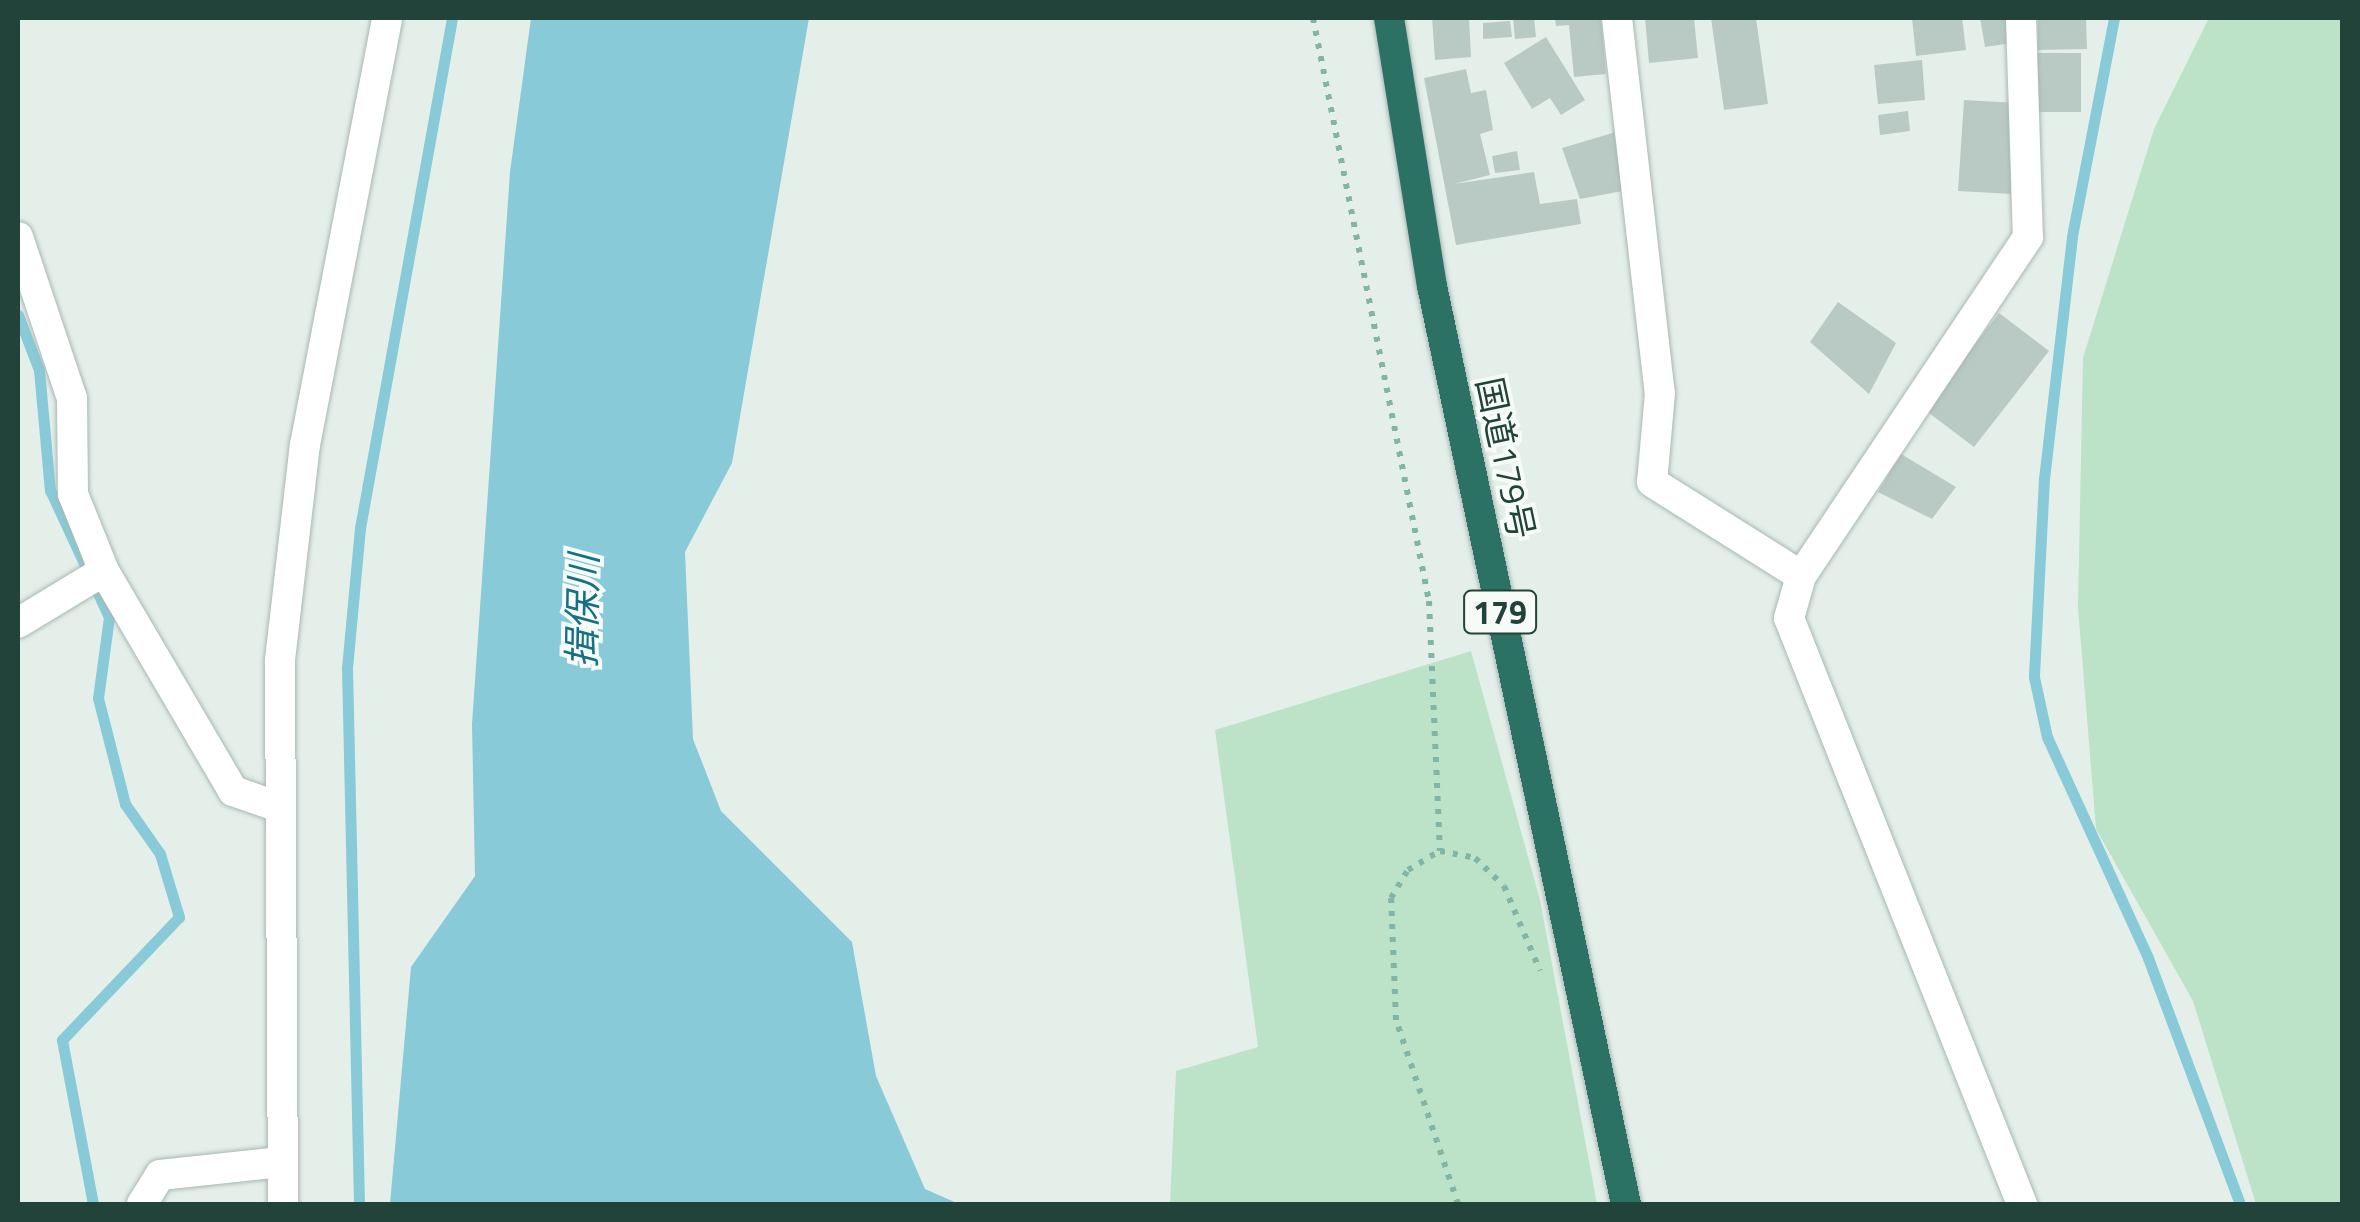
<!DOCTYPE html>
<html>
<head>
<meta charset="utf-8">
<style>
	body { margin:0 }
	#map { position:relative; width:2360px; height:1222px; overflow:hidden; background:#e5efea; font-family:"Titillium Web","Noto Sans JP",sans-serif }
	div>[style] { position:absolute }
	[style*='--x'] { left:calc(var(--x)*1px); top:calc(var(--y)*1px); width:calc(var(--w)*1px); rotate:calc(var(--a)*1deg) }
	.green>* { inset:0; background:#bce2c7 }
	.water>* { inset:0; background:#89cad8 }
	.stream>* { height:11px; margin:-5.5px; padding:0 5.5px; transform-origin:5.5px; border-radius:5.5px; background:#89cad8 }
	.building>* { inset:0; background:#b9cac4 }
	.path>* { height:6px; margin-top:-3px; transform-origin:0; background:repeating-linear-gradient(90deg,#82b5a6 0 5px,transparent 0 13px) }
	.roads { filter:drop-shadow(0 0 2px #a7b8b2) drop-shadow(0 0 2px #a7b8b2) }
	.street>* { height:30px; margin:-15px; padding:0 15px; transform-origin:15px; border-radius:15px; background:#fff }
	.highway>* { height:30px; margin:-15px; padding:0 15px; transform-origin:15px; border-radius:15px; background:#2b7264 }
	span { translate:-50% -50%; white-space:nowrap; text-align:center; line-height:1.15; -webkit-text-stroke:8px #f6fbf8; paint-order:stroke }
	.shield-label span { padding:2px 8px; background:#f6fbf8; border:2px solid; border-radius:8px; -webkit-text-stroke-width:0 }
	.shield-label { font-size:32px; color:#22433a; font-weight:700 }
	.street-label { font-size:35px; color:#22433a }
	.water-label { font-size:38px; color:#167085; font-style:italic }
	.frame { position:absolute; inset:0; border:20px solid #22433a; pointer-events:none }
</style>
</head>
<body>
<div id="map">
	<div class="green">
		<i style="clip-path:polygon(2209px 18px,2342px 18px,2342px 1204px,2256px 1204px,2193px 1001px,2096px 829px,2078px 607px,2083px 358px,2154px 129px)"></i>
		<i style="clip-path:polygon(1471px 651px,1540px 900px,1597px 1204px,1170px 1204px,1176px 1071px,1258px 1047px,1215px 730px)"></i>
	</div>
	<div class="water">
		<i style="clip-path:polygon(531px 18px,809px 18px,732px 463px,685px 552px,693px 739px,721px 811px,852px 942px,876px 1076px,925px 1189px,959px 1204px,390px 1204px,411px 967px,475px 876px,472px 724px,510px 172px)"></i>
	</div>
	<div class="stream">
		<i style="--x:2114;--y:18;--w:223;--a:100.9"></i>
		<i style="--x:2072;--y:237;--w:243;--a:96.6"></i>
		<i style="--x:2044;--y:478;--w:199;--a:92.9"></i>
		<i style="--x:2034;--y:677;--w:61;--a:77.8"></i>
		<i style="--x:2047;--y:737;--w:243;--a:65.4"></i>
		<i style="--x:2148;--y:958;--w:263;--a:69.5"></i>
		<i style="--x:18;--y:315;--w:59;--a:69.1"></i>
		<i style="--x:39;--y:370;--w:121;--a:84.8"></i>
		<i style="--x:50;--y:490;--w:140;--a:65.1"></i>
		<i style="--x:109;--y:617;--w:82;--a:97.7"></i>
		<i style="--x:98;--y:698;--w:109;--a:75.7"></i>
		<i style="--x:125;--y:804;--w:61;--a:55"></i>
		<i style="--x:160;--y:854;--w:66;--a:73.2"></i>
		<i style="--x:179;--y:917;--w:170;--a:133.6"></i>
		<i style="--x:62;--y:1040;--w:167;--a:79.3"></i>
		<i style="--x:359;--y:1204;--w:536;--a:-91.28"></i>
		<i style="--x:347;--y:668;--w:141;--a:-84.7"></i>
		<i style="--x:360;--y:528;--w:518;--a:-79.77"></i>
	</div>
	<div class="building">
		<i style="clip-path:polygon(1432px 18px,1469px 18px,1471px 57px,1435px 60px)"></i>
		<i style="clip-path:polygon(1513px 18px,1534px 18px,1536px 37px,1515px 39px)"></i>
		<i style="clip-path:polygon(1555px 18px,1601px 18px,1606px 74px,1574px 77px,1569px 25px,1556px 26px)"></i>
		<i style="clip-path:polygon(1645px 18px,1694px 18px,1698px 58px,1649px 63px)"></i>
		<i style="clip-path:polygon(1711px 18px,1756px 18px,1768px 104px,1724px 110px)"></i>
		<i style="clip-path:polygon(1912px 18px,1962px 18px,1966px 50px,1916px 56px)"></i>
		<i style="clip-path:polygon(1980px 18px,2008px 18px,2012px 43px,1985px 47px)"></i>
		<i style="clip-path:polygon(2038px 18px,2086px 18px,2087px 49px,2038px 50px)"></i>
		<i style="clip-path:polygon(1510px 21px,1512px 37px,1483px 39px,1483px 23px)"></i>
		<i style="clip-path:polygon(1546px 37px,1585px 100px,1561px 115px,1550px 98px,1532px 109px,1504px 63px)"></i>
		<i style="clip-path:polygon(2036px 53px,2081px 53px,2081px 112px,2036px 112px)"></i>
		<i style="clip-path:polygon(1922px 60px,1925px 100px,1878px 104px,1874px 65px)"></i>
		<i style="clip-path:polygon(1466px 69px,1471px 93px,1486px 90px,1493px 130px,1480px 134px,1490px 175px,1454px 184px,1534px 172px,1540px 204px,1577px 199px,1581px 224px,1456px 245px,1424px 78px)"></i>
		<i style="clip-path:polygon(1964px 100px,2018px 103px,2011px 194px,1958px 191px)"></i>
		<i style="clip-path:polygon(1908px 111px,1910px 131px,1880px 135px,1878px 115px)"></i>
		<i style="clip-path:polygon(1626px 129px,1628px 190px,1580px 199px,1562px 148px)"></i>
		<i style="clip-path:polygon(1517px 151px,1520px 170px,1495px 173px,1492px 156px)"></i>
		<i style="clip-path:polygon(1838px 302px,1896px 343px,1869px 394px,1810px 342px)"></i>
		<i style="clip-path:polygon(1999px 313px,2049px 351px,1974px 447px,1925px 410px)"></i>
		<i style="clip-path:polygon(1901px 454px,1956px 487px,1932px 519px,1878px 492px)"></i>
	</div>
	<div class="path">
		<i style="--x:1313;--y:18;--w:594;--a:78.75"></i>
		<i style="--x:1429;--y:601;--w:250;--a:87.5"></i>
		<i style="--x:1458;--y:1204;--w:194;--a:-108.6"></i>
		<i style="--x:1396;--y:1020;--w:122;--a:-92.3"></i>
		<i style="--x:1391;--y:898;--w:33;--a:-59"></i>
		<i style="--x:1408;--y:870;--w:37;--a:-31"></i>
		<i style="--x:1440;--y:851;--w:36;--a:11"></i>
		<i style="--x:1475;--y:858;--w:40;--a:44"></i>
		<i style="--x:1504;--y:886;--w:92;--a:67"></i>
	</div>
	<div class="roads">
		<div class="street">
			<i style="--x:1617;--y:18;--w:377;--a:83.5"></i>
			<i style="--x:1660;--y:393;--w:89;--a:95.1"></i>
			<i style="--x:1652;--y:482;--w:176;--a:32.2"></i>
			<i style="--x:2021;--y:18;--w:219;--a:88.2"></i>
			<i style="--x:2028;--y:237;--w:408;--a:123.8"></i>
			<i style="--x:1801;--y:576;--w:44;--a:105.9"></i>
			<i style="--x:1789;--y:618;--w:631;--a:68.32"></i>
			<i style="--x:18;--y:237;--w:170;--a:71.5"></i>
			<i style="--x:72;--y:398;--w:96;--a:89.4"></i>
			<i style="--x:73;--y:494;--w:83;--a:68.1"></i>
			<i style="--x:104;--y:571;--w:255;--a:59.6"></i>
			<i style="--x:233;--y:791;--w:46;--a:19.2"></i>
			<i style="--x:18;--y:623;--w:100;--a:-31.2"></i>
			<i style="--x:142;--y:1204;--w:34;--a:-58"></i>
			<i style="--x:160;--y:1175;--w:122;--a:-6.1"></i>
			<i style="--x:283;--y:1204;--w:544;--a:-90.32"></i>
			<i style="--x:280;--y:660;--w:216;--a:-83.4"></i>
			<i style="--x:305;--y:445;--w:435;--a:-79.1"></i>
		</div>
		<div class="highway">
			<i style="--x:1389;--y:18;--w:271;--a:80.9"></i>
			<i style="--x:1432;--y:286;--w:938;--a:78.07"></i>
		</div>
	</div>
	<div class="shield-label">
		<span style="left:1500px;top:612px">179</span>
	</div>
	<div class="street-label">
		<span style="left:1506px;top:458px;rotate:78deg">国道179号</span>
	</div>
	<div class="water-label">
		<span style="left:583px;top:611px;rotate:-89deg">揖保川</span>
	</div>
	<div class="frame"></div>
</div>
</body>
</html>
